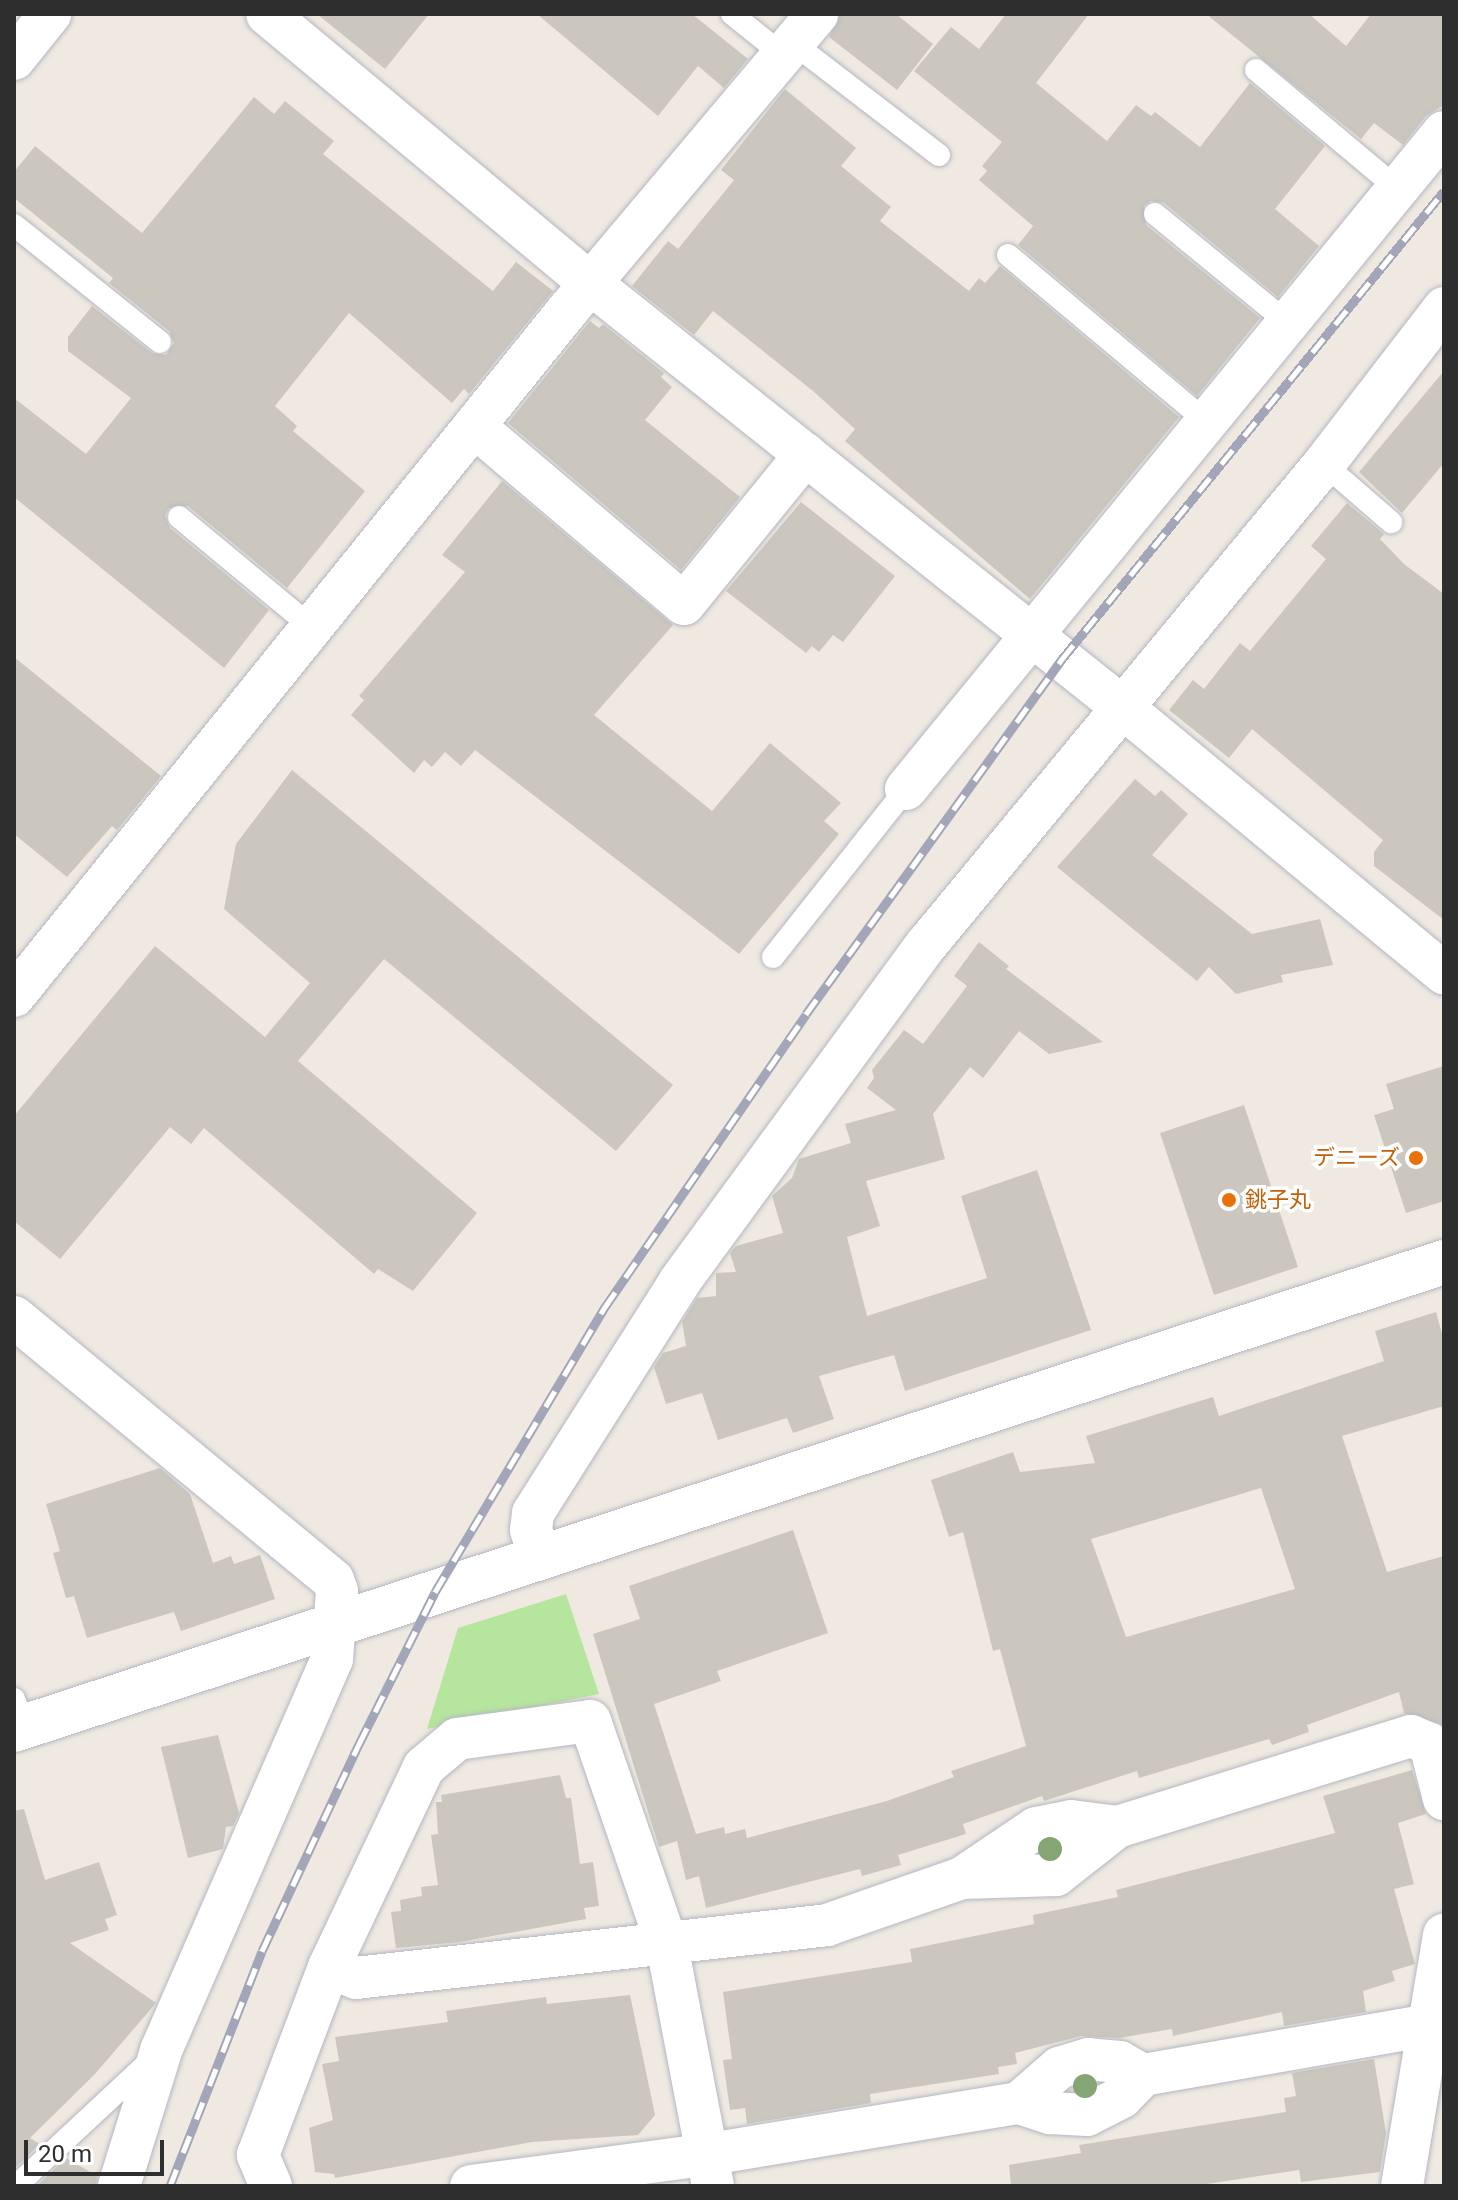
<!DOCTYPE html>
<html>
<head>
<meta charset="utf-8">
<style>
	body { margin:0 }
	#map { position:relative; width:1458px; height:2200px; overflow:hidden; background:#efe9e1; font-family:Roboto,"Noto Sans JP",sans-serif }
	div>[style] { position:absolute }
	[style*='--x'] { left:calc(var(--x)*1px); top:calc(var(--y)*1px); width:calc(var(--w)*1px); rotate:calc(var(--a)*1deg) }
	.green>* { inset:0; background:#b6e59e }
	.building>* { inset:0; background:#cbc7bf }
	.roads { filter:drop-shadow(0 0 2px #b4b7c1) drop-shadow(0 0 2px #b4b7c1) }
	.lane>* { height:22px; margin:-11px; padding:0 11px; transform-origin:11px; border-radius:11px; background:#fff }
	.street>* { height:42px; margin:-21px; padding:0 21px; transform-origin:21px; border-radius:21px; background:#fff }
	.secondary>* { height:44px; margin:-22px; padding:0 22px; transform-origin:22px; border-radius:22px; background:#fff }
	.rail>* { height:9px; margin-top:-4.5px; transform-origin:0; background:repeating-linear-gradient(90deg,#fff 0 18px,#a3a6b8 0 36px); box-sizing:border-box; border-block:2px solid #a3a6b8 }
	.trees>* { width:24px; height:24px; margin:-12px; border-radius:50%; background:#84a574 }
	.dots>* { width:22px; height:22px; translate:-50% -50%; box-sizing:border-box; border:4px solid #fff; border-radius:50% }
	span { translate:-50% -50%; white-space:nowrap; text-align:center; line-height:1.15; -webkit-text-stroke:7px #fff; paint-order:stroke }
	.food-label { font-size:22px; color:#c56008 }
	.right { translate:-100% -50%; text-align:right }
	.left { translate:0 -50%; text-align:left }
	.frame { position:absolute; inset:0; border:16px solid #2e2e2e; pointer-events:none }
	.scale { position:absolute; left:24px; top:2140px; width:140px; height:36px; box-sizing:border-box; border:4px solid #2e2e2e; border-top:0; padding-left:10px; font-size:24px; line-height:28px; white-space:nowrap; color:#2e2e2e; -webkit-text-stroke:6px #fff; paint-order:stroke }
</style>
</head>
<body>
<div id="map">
	<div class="green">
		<i style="clip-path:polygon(566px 1594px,599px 1694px,427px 1729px,458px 1628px)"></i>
	</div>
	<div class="building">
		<i style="clip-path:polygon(317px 14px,429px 14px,385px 69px)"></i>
		<i style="clip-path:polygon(537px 14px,692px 14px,748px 59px,724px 88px,698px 66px,658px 116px)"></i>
		<i style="clip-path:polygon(840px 14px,896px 14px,933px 44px,897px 90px,829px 37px)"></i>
		<i style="clip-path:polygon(1006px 14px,1089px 14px,1036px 83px,1107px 141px,1136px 105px,1151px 116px,1155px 112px,1200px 147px,1250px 83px,1325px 146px,1275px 209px,1319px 246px,1278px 297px,1164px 203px,1151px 201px,1144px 206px,1146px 225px,1260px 318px,1197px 396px,1018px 245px,1033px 226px,979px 180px,987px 171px,982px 166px,1002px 142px,914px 71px,951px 27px,979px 49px)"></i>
		<i style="clip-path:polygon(1206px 14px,1309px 14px,1346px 46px,1371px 14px,1444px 14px,1444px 105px,1426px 116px,1403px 145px,1374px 123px,1361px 139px)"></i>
		<i style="clip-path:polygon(785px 89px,856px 148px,841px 166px,891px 207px,880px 221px,969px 291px,979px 278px,985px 283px,1000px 266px,1179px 417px,1030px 599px,845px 441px,855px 429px,813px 391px,713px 311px,694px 335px,632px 286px,668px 241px,678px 249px,734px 180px,721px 170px)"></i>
		<i style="clip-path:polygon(254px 97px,274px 114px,285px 101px,334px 141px,323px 154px,493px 291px,516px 262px,553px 291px,469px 394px,464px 389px,452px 403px,349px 313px,275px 406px,297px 426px,293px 431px,365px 491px,287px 588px,188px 506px,169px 508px,165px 515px,170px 528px,269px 610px,224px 668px,14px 497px,14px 398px,86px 454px,131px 398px,68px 351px,68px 337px,92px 306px,152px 353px,166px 355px,174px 343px,169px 331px,109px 283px,113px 278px,14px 198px,14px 172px,35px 146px,142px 233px)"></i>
		<i style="clip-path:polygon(590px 321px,599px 328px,603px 324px,664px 373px,661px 377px,672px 387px,645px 420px,740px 497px,681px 570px,508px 423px)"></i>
		<i style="clip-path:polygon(1444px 371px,1444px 463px,1402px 513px,1359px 472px)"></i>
		<i style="clip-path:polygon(502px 481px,673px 625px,594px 715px,712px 811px,770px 743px,841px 803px,824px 821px,839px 834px,739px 954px,475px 750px,461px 766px,445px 752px,432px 767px,424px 760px,414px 773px,351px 715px,364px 700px,359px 696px,465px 572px,442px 555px)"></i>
		<i style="clip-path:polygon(801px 502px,895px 576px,843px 642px,833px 635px,819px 652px,812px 646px,806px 653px,726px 591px)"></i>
		<i style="clip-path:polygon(1347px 503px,1384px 534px,1380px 539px,1404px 564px,1444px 594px,1444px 920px,1374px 866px,1374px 852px,1383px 840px,1252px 729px,1229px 758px,1169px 710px,1193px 680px,1204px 689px,1240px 643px,1250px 651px,1326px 559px,1311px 546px)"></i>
		<i style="clip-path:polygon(14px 657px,161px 776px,117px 830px,112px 826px,67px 877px,14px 834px)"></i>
		<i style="clip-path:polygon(292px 770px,673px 1085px,616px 1151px,384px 959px,298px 1061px,477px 1213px,413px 1291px,378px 1269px,374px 1274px,204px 1128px,191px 1144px,170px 1127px,60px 1259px,14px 1221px,14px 1116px,155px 946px,265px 1037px,310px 983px,224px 909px,236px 844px)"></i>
		<i style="clip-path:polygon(1135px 779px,1155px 796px,1161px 790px,1188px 814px,1152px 855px,1252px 934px,1320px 919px,1333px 965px,1281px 975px,1283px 982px,1236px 994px,1209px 967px,1197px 981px,1057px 867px)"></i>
		<i style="clip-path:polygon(979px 942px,1009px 966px,1006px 969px,1103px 1042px,1049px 1054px,1019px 1031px,983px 1078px,970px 1067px,933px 1114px,945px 1159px,866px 1181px,880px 1226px,847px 1237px,867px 1316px,987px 1278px,961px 1196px,1037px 1170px,1091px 1330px,905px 1391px,894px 1355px,819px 1376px,834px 1419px,793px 1433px,787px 1418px,718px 1440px,702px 1393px,666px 1404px,654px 1367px,663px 1353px,686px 1346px,682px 1322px,697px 1298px,716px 1296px,716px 1273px,736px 1272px,730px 1253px,736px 1246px,783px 1233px,772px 1196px,792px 1178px,799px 1159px,851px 1143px,845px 1124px,896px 1110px,867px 1088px,874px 1078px,872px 1070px,904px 1030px,923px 1044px,967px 986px,954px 976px)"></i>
		<i style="clip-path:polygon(1444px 1066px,1444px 1201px,1406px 1213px,1374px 1115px,1394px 1109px,1386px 1084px)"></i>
		<i style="clip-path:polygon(1244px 1105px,1298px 1267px,1214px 1295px,1160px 1133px)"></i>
		<i style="clip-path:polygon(evenodd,1436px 1312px,1444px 1341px,1444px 1406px,1342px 1436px,1387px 1572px,1444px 1556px,1444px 1725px,1404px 1713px,1399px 1692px,1307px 1725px,1309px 1732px,1272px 1745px,1269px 1739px,1139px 1778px,1137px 1771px,1044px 1801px,1042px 1796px,963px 1824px,966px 1834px,898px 1855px,901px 1865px,862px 1876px,860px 1869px,706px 1908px,699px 1876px,686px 1880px,677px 1841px,659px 1847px,593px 1634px,640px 1619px,629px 1586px,793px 1530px,828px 1633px,717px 1671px,721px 1681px,654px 1704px,696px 1834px,724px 1827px,725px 1834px,745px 1829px,747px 1838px,887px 1801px,954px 1777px,951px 1771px,1026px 1746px,1000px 1649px,993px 1651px,963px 1532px,949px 1537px,931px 1480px,1013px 1452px,1020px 1472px,1095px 1463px,1086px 1436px,1213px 1397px,1219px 1416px,1384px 1361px,1375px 1331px,1436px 1312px,1261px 1488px,1295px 1589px,1126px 1637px,1091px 1539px,1261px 1488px)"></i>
		<i style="clip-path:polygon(160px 1468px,190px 1494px,213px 1563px,231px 1556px,234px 1564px,260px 1555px,275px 1599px,181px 1631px,174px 1612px,87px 1638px,74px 1596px,66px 1598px,53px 1553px,60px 1551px,46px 1504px)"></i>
		<i style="clip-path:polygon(218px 1735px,239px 1813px,233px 1826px,226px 1827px,223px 1849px,188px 1858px,161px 1747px)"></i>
		<i style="clip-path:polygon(1412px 1770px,1426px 1814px,1398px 1823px,1414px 1884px,1394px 1889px,1415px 1964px,1392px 1971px,1395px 1981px,1363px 1991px,1366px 2012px,1284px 2026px,1282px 2012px,1173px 2036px,1172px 2029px,1119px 2038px,1081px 2036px,1015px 2053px,1017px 2064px,998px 2067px,999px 2074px,870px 2094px,871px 2103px,747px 2124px,745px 2108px,730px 2110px,723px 2060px,732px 2059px,723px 1992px,912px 1962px,910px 1949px,1034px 1924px,1033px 1915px,1118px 1897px,1116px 1890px,1335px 1833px,1323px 1796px)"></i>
		<i style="clip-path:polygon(560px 1775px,566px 1798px,571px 1798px,580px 1864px,593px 1862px,599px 1906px,584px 1908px,586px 1919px,460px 1942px,396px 1948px,391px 1912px,401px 1911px,400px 1900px,422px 1896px,421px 1887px,438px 1885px,431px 1835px,438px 1834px,436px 1802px,442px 1802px,441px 1795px)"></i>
		<i style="clip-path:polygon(24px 1809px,45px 1880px,99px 1862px,117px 1915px,105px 1919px,109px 1930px,70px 1943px,156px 2003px,95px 2074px,30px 2138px,40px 2144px,14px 2169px,14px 1811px)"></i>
		<i style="clip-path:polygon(630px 1995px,655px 2115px,638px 2135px,532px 2142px,335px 2178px,334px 2174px,315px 2172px,309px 2128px,333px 2120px,322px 2064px,339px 2061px,335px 2037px,448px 2022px,446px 2011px,546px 1997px,547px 2004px)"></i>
		<i style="clip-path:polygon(1374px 2059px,1386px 2133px,1380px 2172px,1301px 2182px,1299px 2170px,1194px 2186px,1011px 2186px,1009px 2165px,1081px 2153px,1079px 2145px,1286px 2112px,1284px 2098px,1296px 2096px,1292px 2073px)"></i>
		<i style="clip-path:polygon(66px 2158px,97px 2176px,96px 2186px,37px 2186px)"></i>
	</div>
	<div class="roads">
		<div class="lane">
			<i style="--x:732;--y:14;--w:65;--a:38.8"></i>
			<i style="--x:793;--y:43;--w:184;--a:37.5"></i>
			<i style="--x:1256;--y:70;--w:185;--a:40"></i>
			<i style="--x:1155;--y:214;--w:172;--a:39.3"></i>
			<i style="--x:14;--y:225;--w:187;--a:38.7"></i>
			<i style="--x:1008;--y:255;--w:260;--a:40"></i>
			<i style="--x:1324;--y:464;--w:89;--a:40.9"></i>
			<i style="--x:179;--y:517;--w:177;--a:39.7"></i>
			<i style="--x:773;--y:957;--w:214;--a:-51.6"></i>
			<i style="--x:14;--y:1699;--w:30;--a:70"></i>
			<i style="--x:16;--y:2186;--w:185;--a:-43"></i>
		</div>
		<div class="street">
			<i style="--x:267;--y:14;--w:420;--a:39.8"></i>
			<i style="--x:590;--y:283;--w:680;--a:38.55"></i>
			<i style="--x:1122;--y:707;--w:418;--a:39.6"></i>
			<i style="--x:14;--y:59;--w:58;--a:-51.3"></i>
			<i style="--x:474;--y:426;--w:275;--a:40.3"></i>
			<i style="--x:684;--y:604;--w:193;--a:-50.9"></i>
			<i style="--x:906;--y:789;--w:849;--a:-50.69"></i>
			<i style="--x:14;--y:996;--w:882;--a:-51.08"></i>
			<i style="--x:568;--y:310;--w:387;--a:-49.9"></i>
			<i style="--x:14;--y:1317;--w:413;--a:39.5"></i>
			<i style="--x:333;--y:1580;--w:12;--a:70"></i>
			<i style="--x:337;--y:1591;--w:68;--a:94.2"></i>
			<i style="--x:332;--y:1659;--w:428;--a:113.6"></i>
			<i style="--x:161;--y:2051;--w:141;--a:107.3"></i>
			<i style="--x:539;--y:1556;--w:27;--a:-107"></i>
			<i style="--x:531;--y:1530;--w:17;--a:-83"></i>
			<i style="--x:533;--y:1513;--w:275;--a:-57.6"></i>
			<i style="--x:680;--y:1281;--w:418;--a:-53.8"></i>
			<i style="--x:927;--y:944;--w:623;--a:-50.41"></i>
			<i style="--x:1324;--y:464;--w:197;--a:-52.4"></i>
			<i style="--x:1117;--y:1827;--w:78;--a:141.8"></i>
			<i style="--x:1056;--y:1875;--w:94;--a:178.2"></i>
			<i style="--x:962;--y:1878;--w:89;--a:-34"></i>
			<i style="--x:1036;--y:1828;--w:36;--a:-11"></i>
			<i style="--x:1071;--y:1821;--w:46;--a:7.4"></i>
			<i style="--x:1117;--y:1827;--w:308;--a:-17.2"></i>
			<i style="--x:1411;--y:1736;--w:21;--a:23"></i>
			<i style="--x:1430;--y:1744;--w:57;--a:75.7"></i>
			<i style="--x:329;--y:1967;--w:29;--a:22"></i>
			<i style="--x:356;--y:1978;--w:474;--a:-6.4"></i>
			<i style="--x:827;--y:1925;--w:143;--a:-19.2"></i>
			<i style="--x:1143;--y:2075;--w:290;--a:-9.9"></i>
			<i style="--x:271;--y:2186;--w:34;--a:-113"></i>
			<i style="--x:258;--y:2155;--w:201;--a:-69.3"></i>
			<i style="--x:329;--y:1967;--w:221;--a:-64.6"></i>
			<i style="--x:424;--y:1767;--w:43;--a:-40.3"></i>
			<i style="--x:457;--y:1739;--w:134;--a:-7.7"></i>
			<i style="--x:590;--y:1721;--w:237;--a:71"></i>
			<i style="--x:667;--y:1945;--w:245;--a:79.2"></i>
			<i style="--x:471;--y:2186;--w:241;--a:-7.6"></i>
			<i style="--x:710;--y:2154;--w:313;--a:-9.4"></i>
			<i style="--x:1019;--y:2103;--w:33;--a:18"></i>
			<i style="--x:1050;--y:2113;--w:37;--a:3"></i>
			<i style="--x:1087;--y:2115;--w:39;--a:-27"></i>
			<i style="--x:1122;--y:2097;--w:30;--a:-46"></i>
			<i style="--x:1143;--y:2075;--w:26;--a:-151"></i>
			<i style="--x:1120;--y:2062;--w:32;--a:-175"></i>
			<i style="--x:1088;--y:2059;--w:30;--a:163"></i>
			<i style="--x:1059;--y:2068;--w:53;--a:138.8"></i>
			<i style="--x:1402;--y:2186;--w:255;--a:-80.5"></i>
		</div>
		<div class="secondary">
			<i style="--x:14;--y:1730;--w:1505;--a:-18.12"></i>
		</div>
	</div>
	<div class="rail">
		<i style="--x:170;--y:2186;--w:252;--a:-68.6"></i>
		<i style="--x:262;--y:1951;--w:229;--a:-64.9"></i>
		<i style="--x:359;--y:1744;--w:170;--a:-63.4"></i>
		<i style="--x:435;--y:1592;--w:332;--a:-59.2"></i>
		<i style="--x:605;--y:1307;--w:355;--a:-55.5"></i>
		<i style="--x:806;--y:1014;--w:438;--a:-54.2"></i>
		<i style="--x:1062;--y:659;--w:604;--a:-50.78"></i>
	</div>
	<div class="trees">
		<i style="left:1050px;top:1849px"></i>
		<i style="left:1085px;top:2086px"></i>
	</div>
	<div class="dots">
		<i style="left:1416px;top:1158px;background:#e8710a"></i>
		<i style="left:1229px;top:1200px;background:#e8710a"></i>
	</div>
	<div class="food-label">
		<span class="right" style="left:1400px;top:1158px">デニーズ</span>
		<span class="left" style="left:1245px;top:1200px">銚子丸</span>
	</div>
	<div class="frame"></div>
	<div class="scale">20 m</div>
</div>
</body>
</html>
